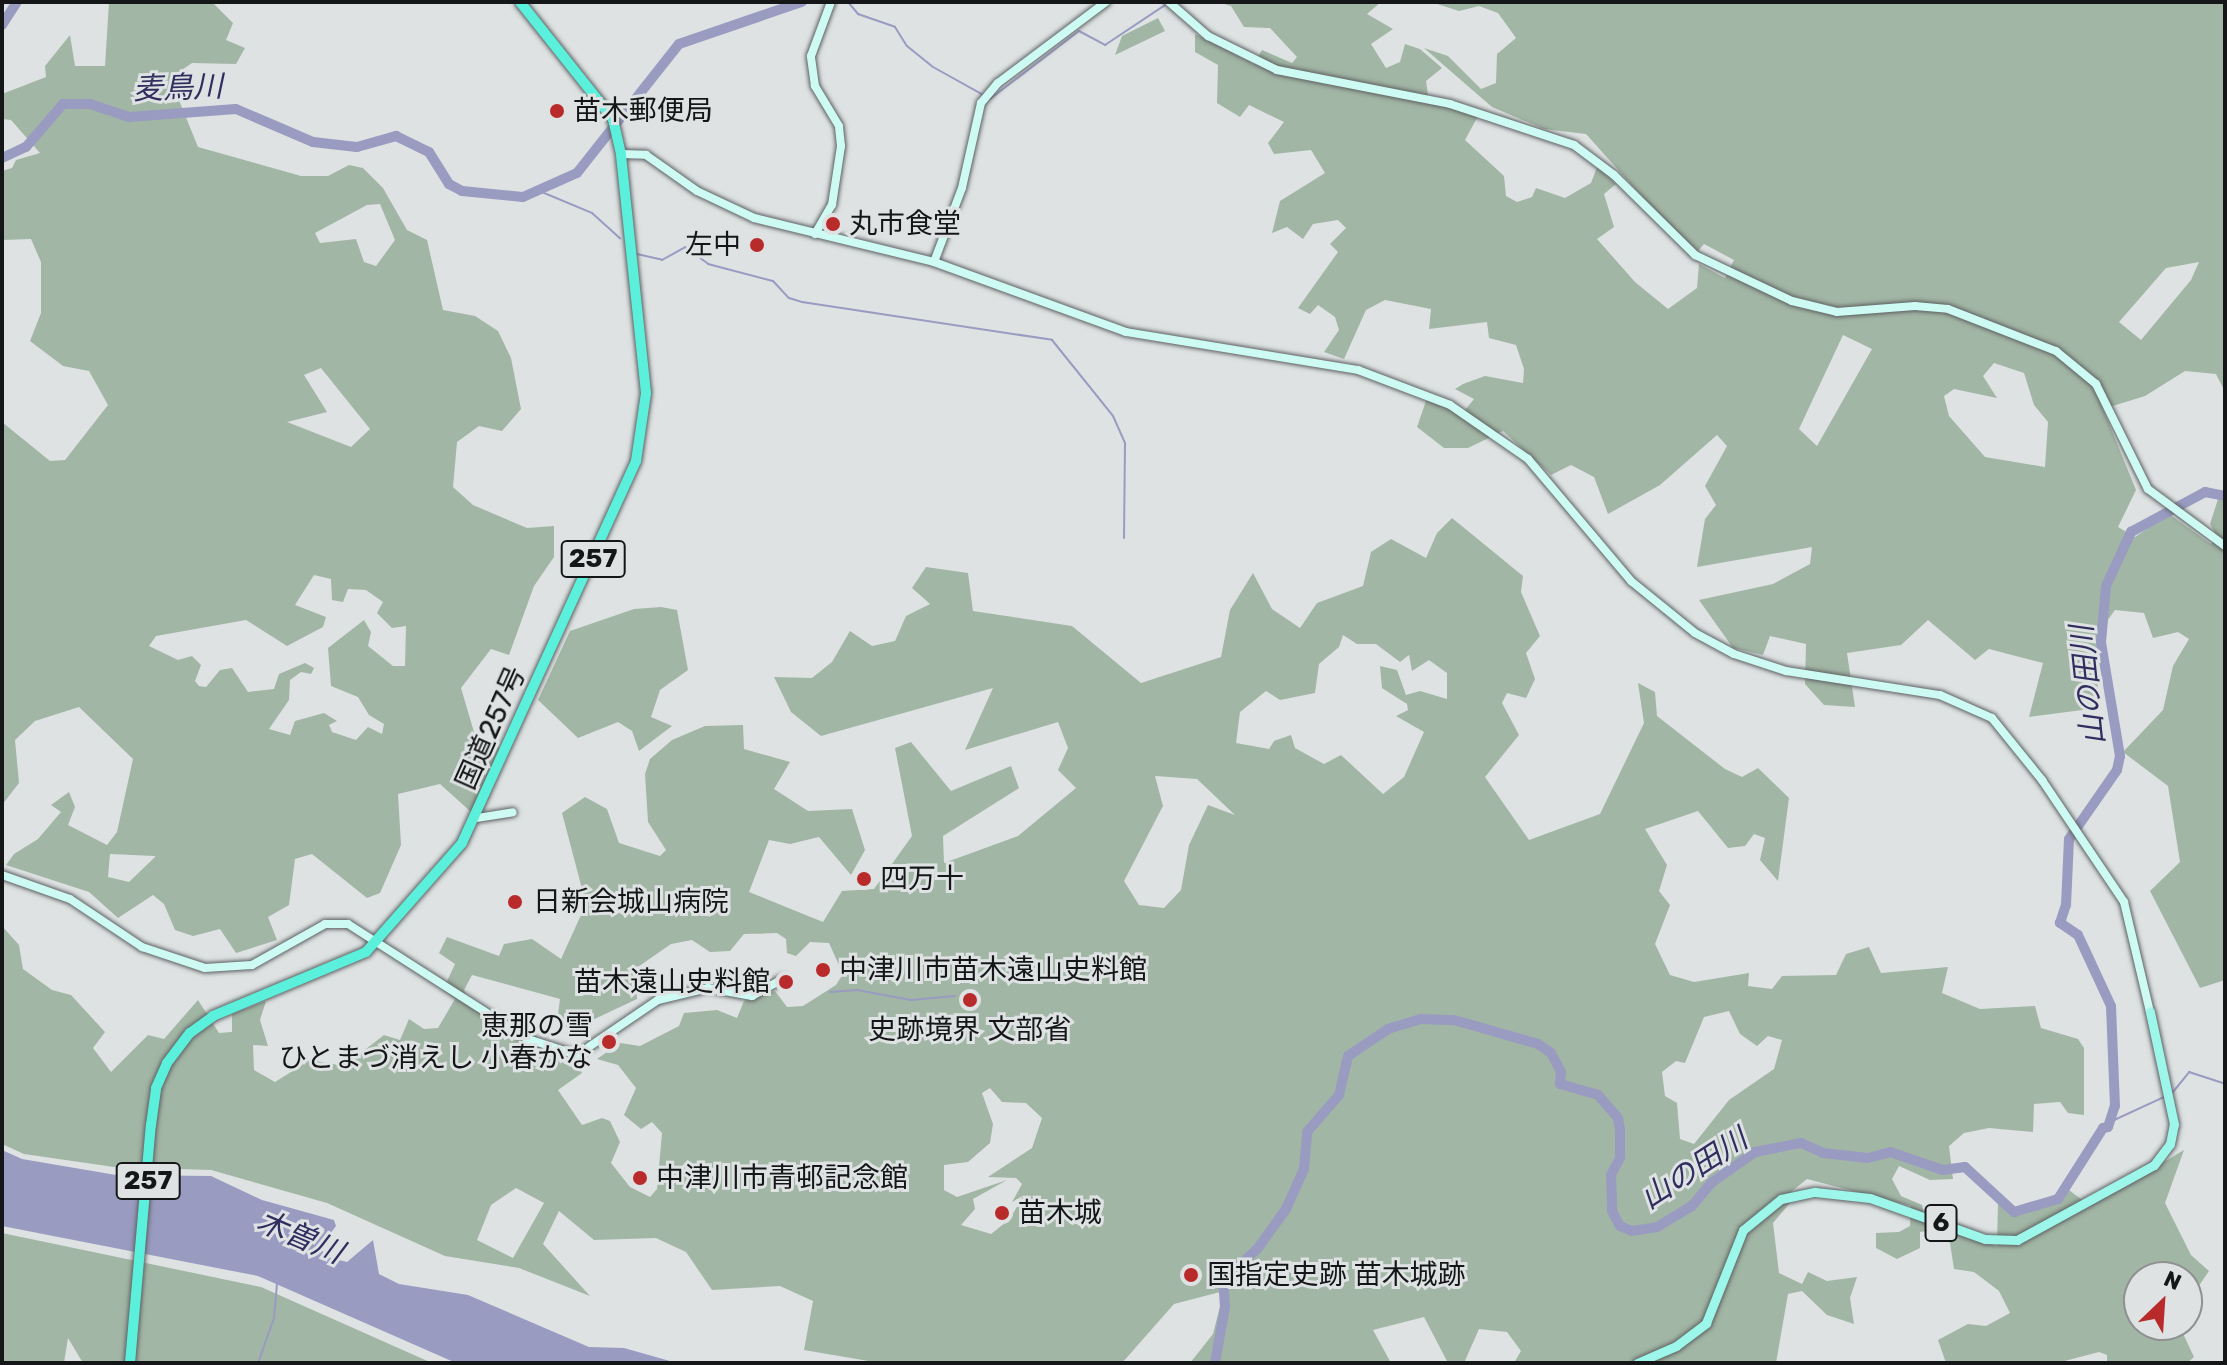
<!DOCTYPE html>
<html>
<head>
<meta charset="utf-8">
<style>
	body { margin:0 }
	#map { position:relative; width:2227px; height:1365px; overflow:hidden; background:#dee2e3; font-family:Rubik,"Noto Sans JP",sans-serif }
	div>[style] { position:absolute }
	[style*='--x'] { left:calc(var(--x)*1px); top:calc(var(--y)*1px); width:calc(var(--w)*1px); rotate:calc(var(--a)*1deg) }
	.green>* { inset:0; background:#a2b6a5 }
	.water>* { inset:0; background:#9a9bc1 }
	.stream>* { height:2px; margin:-1px; padding:0 1px; transform-origin:1px; border-radius:1px; background:#9a9bc1 }
	.river>* { height:10px; margin:-5px; padding:0 5px; transform-origin:5px; border-radius:5px; background:#9a9bc1 }
	.roads { filter:drop-shadow(0 0 2px #5e6162) drop-shadow(0 0 2px #5e6162) }
	.secondary>* { height:8px; margin:-4px; padding:0 4px; transform-origin:4px; border-radius:4px; background:#cefaf4 }
	.primary>* { height:9px; margin:-4.5px; padding:0 4.5px; transform-origin:4.5px; border-radius:4.5px; background:#9df6ea }
	.highway>* { height:10px; margin:-5px; padding:0 5px; transform-origin:5px; border-radius:5px; background:#5bf0dc }
	.dots>* { width:22px; height:22px; translate:-50% -50%; box-sizing:border-box; border:4px solid #dee2e3; border-radius:50% }
	span { translate:-50% -50%; white-space:nowrap; text-align:center; line-height:1.15; -webkit-text-stroke:6px #dee2e3; paint-order:stroke }
	.shield-label span { padding:2px 6px; background:#dee2e3; border:2px solid; border-radius:6px; -webkit-text-stroke-width:0 }
	.shield-label { font-size:26px; color:#151617; font-weight:700 }
	.poi-label { font-size:28px; color:#151617 }
	.left { translate:0 -50%; text-align:left }
	.right { translate:-100% -50%; text-align:right }
	.street-label { font-size:28px; color:#151617 }
	.water-label { font-size:30px; color:#312d5f; font-style:italic }
	.frame { position:absolute; inset:0; border:4px solid #151617; pointer-events:none }
	.north { position:absolute; left:2123px; top:1261px; width:80px; height:80px; box-sizing:border-box; background:#dee2e3; border:2px solid #8e9091; border-radius:50%; rotate:25deg; font-size:22px; font-weight:700; line-height:32px; text-align:center; color:#151617 }
	.north::after { content:''; display:block; margin:auto; width:28px; height:36px; background:#b92a2b; clip-path:polygon(50% 0,100% 100%,50% 72%,0 100%) }
</style>
</head>
<body>
<div id="map">
	<div class="green">
		<i style="clip-path:polygon(evenodd,109px 2px,212px 2px,233px 23px,226px 40px,245px 48px,236px 64px,192px 63px,170px 78px,198px 147px,301px 176px,328px 176px,349px 165px,363px 168px,383px 188px,407px 230px,427px 240px,443px 310px,475px 316px,498px 331px,511px 358px,521px 409px,502px 431px,479px 426px,457px 442px,453px 487px,473px 505px,527px 528px,554px 526px,554px 557px,534px 586px,509px 655px,491px 649px,461px 688px,474px 732px,503px 750px,471px 812px,440px 784px,398px 794px,401px 845px,380px 893px,367px 898px,312px 854px,295px 859px,289px 905px,268px 917px,277px 940px,236px 953px,220px 929px,193px 936px,175px 930px,164px 904px,153px 895px,118px 918px,89px 892px,6px 865px,14px 854px,38px 839px,61px 812px,51px 805px,69px 792px,75px 807px,68px 825px,107px 845px,117px 832px,133px 759px,79px 707px,35px 721px,15px 740px,19px 783px,2px 805px,2px 422px,50px 461px,65px 460px,108px 405px,89px 371px,63px 366px,30px 341px,41px 313px,41px 262px,31px 239px,2px 240px,2px 171px,12px 168px,16px 160px,40px 153px,11px 120px,2px 119px,2px 94px,46px 77px,45px 66px,70px 35px,75px 66px,105px 66px,109px 2px,380px 204px,395px 240px,376px 266px,364px 262px,356px 239px,320px 243px,315px 233px,367px 205px,380px 204px,109px 2px,321px 368px,370px 429px,351px 447px,287px 422px,327px 412px,304px 375px,321px 368px,109px 2px,314px 575px,331px 579px,332px 600px,343px 602px,348px 589px,366px 590px,383px 602px,377px 613px,392px 628px,406px 626px,405px 666px,393px 666px,368px 646px,371px 632px,364px 620px,328px 648px,331px 686px,358px 697px,369px 715px,384px 724px,382px 734px,368px 727px,356px 740px,332px 732px,329px 725px,337px 721px,324px 713px,295px 721px,290px 735px,269px 729px,289px 700px,290px 680px,301px 672px,311px 674px,314px 668px,305px 663px,279px 674px,274px 689px,248px 692px,232px 668px,220px 670px,206px 687px,199px 686px,195px 681px,201px 665px,192px 656px,178px 660px,149px 646px,156px 636px,246px 620px,287px 646px,323px 627px,326px 617px,295px 605px,314px 575px,109px 2px,110px 854px,155px 856px,155px 857px,129px 882px,108px 877px,110px 854px)"></i>
		<i style="clip-path:polygon(evenodd,1218px 2px,1381px 2px,1367px 14px,1393px 29px,1371px 44px,1386px 68px,1400px 62px,1405px 44px,1420px 49px,1442px 68px,1426px 81px,1429px 102px,1478px 116px,1465px 140px,1504px 176px,1506px 196px,1517px 202px,1532px 197px,1536px 188px,1565px 198px,1591px 183px,1597px 167px,1616px 184px,1604px 194px,1614px 227px,1597px 239px,1635px 282px,1668px 309px,1697px 288px,1699px 264px,1725px 278px,1734px 260px,1704px 244px,1698px 251px,1673px 231px,1586px 134px,1544px 129px,1492px 107px,1424px 48px,1448px 56px,1481px 89px,1496px 83px,1497px 54px,1516px 38px,1498px 13px,1479px 6px,1459px 11px,1431px 2px,2225px 2px,2225px 392px,2216px 374px,2185px 371px,2145px 396px,2103px 409px,2136px 490px,2118px 527px,2135px 537px,2169px 514px,2211px 544px,2217px 536px,2210px 524px,2219px 496px,2225px 499px,2225px 980px,2200px 988px,2150px 891px,2180px 862px,2168px 786px,2123px 752px,2163px 710px,2173px 666px,2189px 639px,2178px 632px,2153px 638px,2144px 613px,2115px 610px,2097px 635px,2098px 708px,2029px 717px,2043px 663px,1989px 649px,1975px 660px,1928px 620px,1901px 645px,1847px 653px,1855px 707px,1824px 705px,1805px 684px,1806px 644px,1770px 636px,1763px 655px,1733px 648px,1699px 600px,1773px 584px,1810px 564px,1812px 547px,1697px 567px,1705px 519px,1716px 505px,1705px 486px,1727px 446px,1717px 435px,1660px 485px,1608px 514px,1594px 477px,1571px 465px,1551px 475px,1503px 431px,1468px 448px,1444px 448px,1417px 427px,1427px 398px,1461px 415px,1474px 399px,1455px 389px,1463px 384px,1485px 376px,1523px 383px,1524px 369px,1516px 345px,1489px 338px,1487px 322px,1429px 329px,1431px 309px,1385px 300px,1366px 310px,1344px 359px,1324px 352px,1339px 330px,1335px 317px,1318px 305px,1310px 314px,1298px 308px,1338px 252px,1330px 244px,1346px 228px,1338px 220px,1313px 224px,1303px 239px,1287px 227px,1272px 233px,1280px 201px,1325px 173px,1311px 150px,1274px 154px,1268px 143px,1284px 122px,1249px 105px,1240px 117px,1217px 103px,1218px 65px,1195px 52px,1195px 34px,1254px 64px,1262px 50px,1292px 63px,1297px 57px,1270px 28px,1244px 27px,1231px 6px,1218px 2px,2199px 262px,2191px 280px,2141px 340px,2119px 322px,2166px 268px,2199px 262px,1218px 2px,1843px 335px,1872px 349px,1817px 446px,1799px 429px,1843px 335px,1218px 2px,1994px 363px,2024px 373px,2034px 405px,2048px 422px,2045px 467px,1985px 457px,1949px 416px,1944px 396px,1954px 389px,1997px 398px,1983px 376px,1994px 363px)"></i>
		<i style="clip-path:polygon(1158px 18px,1165px 31px,1115px 55px,1122px 36px)"></i>
		<i style="clip-path:polygon(evenodd,1452px 518px,1523px 576px,1521px 592px,1540px 636px,1526px 653px,1535px 679px,1526px 698px,1507px 693px,1502px 703px,1519px 735px,1485px 777px,1529px 840px,1600px 814px,1644px 723px,1638px 683px,1655px 692px,1657px 716px,1725px 769px,1742px 777px,1758px 768px,1789px 798px,1778px 881px,1760px 860px,1765px 838px,1754px 834px,1745px 846px,1728px 848px,1698px 811px,1645px 829px,1667px 865px,1659px 891px,1670px 905px,1655px 944px,1670px 975px,1694px 982px,1749px 973px,1748px 986px,1772px 989px,1782px 976px,1836px 975px,1846px 954px,1869px 947px,1881px 973px,1948px 967px,1942px 993px,1980px 1009px,2035px 1006px,2041px 1028px,2078px 1039px,2084px 1048px,2084px 1115px,2068px 1113px,2060px 1102px,2034px 1104px,2033px 1132px,1989px 1128px,1964px 1133px,1949px 1146px,1953px 1179px,1930px 1180px,1899px 1166px,1892px 1179px,1901px 1196px,1922px 1205px,1925px 1221px,1997px 1246px,1998px 1201px,2014px 1215px,2056px 1203px,2069px 1190px,2090px 1206px,2184px 1150px,2165px 1203px,2191px 1255px,2209px 1271px,2187px 1303px,2187px 1277px,2139px 1277px,2139px 1325px,2179px 1325px,2194px 1357px,2187px 1363px,2107px 1363px,2107px 1355px,2099px 1352px,2057px 1363px,1946px 1363px,1938px 1340px,1968px 1324px,1986px 1326px,2010px 1313px,1999px 1291px,1974px 1272px,1954px 1269px,1950px 1243px,1933px 1230px,1920px 1232px,1920px 1248px,1897px 1259px,1876px 1248px,1876px 1233px,1899px 1232px,1910px 1226px,1911px 1206px,1807px 1179px,1791px 1192px,1790px 1203px,1773px 1223px,1779px 1273px,1802px 1284px,1808px 1272px,1827px 1281px,1857px 1277px,1850px 1298px,1854px 1324px,1827px 1315px,1802px 1291px,1788px 1294px,1776px 1363px,1514px 1363px,1521px 1351px,1507px 1332px,1479px 1329px,1464px 1363px,1448px 1363px,1424px 1317px,1373px 1330px,1391px 1363px,1190px 1363px,1213px 1334px,1224px 1291px,1174px 1304px,1122px 1363px,880px 1363px,804px 1350px,813px 1301px,780px 1286px,712px 1290px,686px 1252px,656px 1238px,594px 1240px,559px 1211px,543px 1244px,590px 1296px,519px 1268px,445px 1256px,327px 1203px,211px 1170px,114px 1167px,24px 1154px,2px 1144px,2px 926px,19px 945px,23px 969px,52px 990px,71px 995px,105px 1032px,93px 1048px,111px 1072px,148px 1035px,164px 1039px,198px 1000px,219px 1033px,232px 1032px,232px 1014px,266px 1001px,260px 1020px,268px 1046px,253px 1045px,254px 1070px,275px 1082px,310px 1060px,344px 1066px,384px 1035px,400px 1040px,409px 1019px,424px 1029px,438px 1028px,455px 999px,443px 990px,455px 964px,439px 953px,447px 937px,499px 956px,504px 944px,532px 939px,561px 959px,586px 904px,562px 813px,585px 797px,607px 809px,619px 843px,660px 856px,666px 850px,648px 822px,645px 774px,650px 759px,672px 740px,705px 726px,743px 725px,744px 749px,790px 762px,774px 789px,808px 811px,852px 809px,865px 850px,851px 875px,819px 837px,790px 844px,769px 840px,749px 892px,823px 922px,842px 891px,874px 889px,912px 836px,895px 748px,911px 742px,951px 791px,1011px 766px,1019px 788px,943px 836px,944px 863px,1018px 836px,1076px 788px,1058px 770px,1068px 748px,1058px 722px,965px 750px,993px 688px,821px 736px,791px 712px,774px 677px,812px 678px,832px 662px,850px 631px,872px 646px,895px 641px,906px 616px,930px 604px,912px 588px,926px 567px,968px 573px,973px 611px,1072px 626px,1141px 683px,1221px 657px,1230px 610px,1253px 573px,1272px 609px,1300px 628px,1317px 603px,1363px 586px,1371px 552px,1391px 539px,1426px 558px,1437px 533px,1452px 518px,1343px 635px,1357px 644px,1376px 644px,1400px 662px,1409px 655px,1412px 671px,1429px 660px,1447px 673px,1447px 699px,1420px 691px,1406px 695px,1397px 670px,1380px 666px,1382px 688px,1407px 704px,1408px 710px,1396px 716px,1424px 732px,1404px 777px,1383px 794px,1341px 755px,1324px 764px,1295px 748px,1291px 735px,1274px 741px,1269px 749px,1236px 743px,1240px 712px,1266px 691px,1280px 700px,1315px 693px,1319px 664px,1339px 647px,1343px 635px,1452px 518px,1155px 776px,1197px 779px,1235px 815px,1208px 805px,1189px 845px,1181px 890px,1164px 908px,1139px 905px,1124px 881px,1163px 806px,1155px 776px,1452px 518px,777px 933px,786px 939px,787px 953px,796px 956px,810px 942px,829px 943px,843px 974px,836px 985px,803px 1006px,787px 1007px,775px 991px,744px 1001px,737px 1018px,717px 1010px,684px 1013px,679px 1026px,640px 1046px,620px 1043px,597px 1059px,618px 1065px,636px 1088px,624px 1115px,641px 1129px,652px 1122px,662px 1133px,657px 1189px,650px 1197px,630px 1187px,611px 1163px,620px 1142px,610px 1121px,602px 1118px,582px 1125px,558px 1090px,582px 1073px,574px 1060px,549px 1059px,542px 1051px,543px 1042px,517px 1021px,493px 1020px,471px 1006px,464px 990px,472px 975px,560px 999px,558px 1014px,569px 1031px,637px 999px,635px 969px,671px 944px,692px 940px,710px 952px,730px 951px,744px 934px,777px 933px,1452px 518px,1729px 1011px,1740px 1034px,1757px 1046px,1768px 1036px,1782px 1040px,1774px 1069px,1729px 1100px,1694px 1144px,1680px 1139px,1677px 1103px,1665px 1096px,1662px 1072px,1676px 1061px,1685px 1063px,1704px 1017px,1729px 1011px,1452px 518px,990px 1088px,1002px 1102px,1026px 1103px,1042px 1118px,1032px 1148px,988px 1177px,1016px 1178px,1022px 1184px,1012px 1202px,1023px 1196px,1010px 1219px,991px 1234px,961px 1225px,975px 1209px,973px 1199px,1007px 1180px,957px 1197px,944px 1190px,944px 1165px,968px 1162px,990px 1143px,993px 1124px,982px 1093px,990px 1088px,1452px 518px,516px 1188px,544px 1203px,513px 1258px,477px 1240px,491px 1205px,516px 1188px)"></i>
		<i style="clip-path:polygon(661px 607px,677px 610px,688px 670px,660px 690px,651px 717px,672px 726px,639px 751px,632px 731px,618px 722px,578px 738px,538px 700px,570px 631px,634px 609px)"></i>
		<i style="clip-path:polygon(2px 1233px,261px 1287px,432px 1363px,83px 1363px,68px 1338px,64px 1363px,2px 1363px)"></i>
	</div>
	<div class="water">
		<i style="clip-path:polygon(2px 1150px,22px 1159px,116px 1175px,211px 1176px,262px 1200px,334px 1220px,336px 1226px,320px 1247px,327px 1257px,347px 1262px,373px 1240px,379px 1274px,399px 1284px,468px 1295px,589px 1347px,624px 1348px,677px 1363px,456px 1363px,258px 1276px,2px 1226px)"></i>
	</div>
	<div class="stream">
		<i style="--x:848;--y:2;--w:16;--a:50"></i>
		<i style="--x:858;--y:14;--w:39;--a:19"></i>
		<i style="--x:895;--y:27;--w:22;--a:58"></i>
		<i style="--x:907;--y:46;--w:33;--a:39"></i>
		<i style="--x:933;--y:67;--w:60;--a:29.1"></i>
		<i style="--x:990;--y:99;--w:112;--a:-37.4"></i>
		<i style="--x:1079;--y:31;--w:30;--a:28"></i>
		<i style="--x:1105;--y:45;--w:72;--a:-33.7"></i>
		<i style="--x:537;--y:190;--w:60;--a:22.7"></i>
		<i style="--x:592;--y:213;--w:38;--a:42"></i>
		<i style="--x:637;--y:254;--w:26;--a:13"></i>
		<i style="--x:662;--y:260;--w:26;--a:-29"></i>
		<i style="--x:685;--y:247;--w:29;--a:36"></i>
		<i style="--x:708;--y:264;--w:67;--a:14.7"></i>
		<i style="--x:773;--y:281;--w:23;--a:47"></i>
		<i style="--x:789;--y:298;--w:14;--a:17"></i>
		<i style="--x:802;--y:302;--w:253;--a:8.6"></i>
		<i style="--x:1052;--y:340;--w:97;--a:51.2"></i>
		<i style="--x:1113;--y:416;--w:30;--a:66"></i>
		<i style="--x:1125;--y:443;--w:95;--a:90.6"></i>
		<i style="--x:830;--y:992;--w:27;--a:-4"></i>
		<i style="--x:857;--y:990;--w:55;--a:10.5"></i>
		<i style="--x:911;--y:1000;--w:44;--a:-5.2"></i>
		<i style="--x:2173;--y:1092;--w:26;--a:-51"></i>
		<i style="--x:2189;--y:1072;--w:38;--a:18"></i>
		<i style="--x:2112;--y:1121;--w:57;--a:-24.8"></i>
		<i style="--x:258;--y:1363;--w:48;--a:-70.4"></i>
		<i style="--x:274;--y:1318;--w:35;--a:-85"></i>
	</div>
	<div class="river">
		<i style="--x:2;--y:25;--w:27;--a:-57"></i>
		<i style="--x:2;--y:158;--w:26;--a:-25"></i>
		<i style="--x:26;--y:147;--w:57;--a:-49.3"></i>
		<i style="--x:63;--y:104;--w:27;--a:0"></i>
		<i style="--x:90;--y:104;--w:41;--a:18.4"></i>
		<i style="--x:129;--y:117;--w:107;--a:-4.3"></i>
		<i style="--x:236;--y:109;--w:84;--a:23.2"></i>
		<i style="--x:313;--y:142;--w:44;--a:6.5"></i>
		<i style="--x:357;--y:147;--w:41;--a:-15.8"></i>
		<i style="--x:396;--y:136;--w:37;--a:26"></i>
		<i style="--x:429;--y:152;--w:38;--a:58"></i>
		<i style="--x:449;--y:184;--w:15;--a:28"></i>
		<i style="--x:462;--y:191;--w:61;--a:5.6"></i>
		<i style="--x:523;--y:197;--w:59;--a:-24"></i>
		<i style="--x:577;--y:173;--w:164;--a:-51.7"></i>
		<i style="--x:679;--y:44;--w:130;--a:-18.9"></i>
		<i style="--x:1215;--y:1363;--w:57;--a:-79.9"></i>
		<i style="--x:1225;--y:1307;--w:26;--a:-94"></i>
		<i style="--x:1223;--y:1281;--w:48;--a:-43.3"></i>
		<i style="--x:1258;--y:1248;--w:48;--a:-54.3"></i>
		<i style="--x:1286;--y:1209;--w:44;--a:-65.8"></i>
		<i style="--x:1304;--y:1169;--w:37;--a:-85"></i>
		<i style="--x:1307;--y:1132;--w:49;--a:-49.1"></i>
		<i style="--x:1339;--y:1095;--w:40;--a:-77"></i>
		<i style="--x:1348;--y:1056;--w:48;--a:-34"></i>
		<i style="--x:1388;--y:1029;--w:34;--a:-17"></i>
		<i style="--x:1421;--y:1019;--w:33;--a:2"></i>
		<i style="--x:1454;--y:1020;--w:87;--a:15.9"></i>
		<i style="--x:1538;--y:1044;--w:16;--a:35"></i>
		<i style="--x:1551;--y:1053;--w:21;--a:62"></i>
		<i style="--x:1561;--y:1072;--w:12;--a:95"></i>
		<i style="--x:1560;--y:1084;--w:40;--a:16"></i>
		<i style="--x:1598;--y:1095;--w:30;--a:49"></i>
		<i style="--x:1618;--y:1118;--w:11;--a:80"></i>
		<i style="--x:1620;--y:1129;--w:29;--a:90"></i>
		<i style="--x:1620;--y:1158;--w:19;--a:118"></i>
		<i style="--x:1611;--y:1175;--w:36;--a:88"></i>
		<i style="--x:1612;--y:1211;--w:17;--a:62"></i>
		<i style="--x:1620;--y:1226;--w:13;--a:23"></i>
		<i style="--x:1632;--y:1231;--w:25;--a:-9"></i>
		<i style="--x:1657;--y:1227;--w:41;--a:-31"></i>
		<i style="--x:1692;--y:1206;--w:30;--a:-50"></i>
		<i style="--x:1711;--y:1183;--w:54;--a:-35.2"></i>
		<i style="--x:1755;--y:1152;--w:47;--a:-11.1"></i>
		<i style="--x:1801;--y:1143;--w:24;--a:24"></i>
		<i style="--x:1823;--y:1153;--w:45;--a:6.3"></i>
		<i style="--x:1868;--y:1158;--w:23;--a:-15"></i>
		<i style="--x:1890;--y:1152;--w:56;--a:18.8"></i>
		<i style="--x:1943;--y:1170;--w:22;--a:-8"></i>
		<i style="--x:1965;--y:1167;--w:67;--a:42.6"></i>
		<i style="--x:2014;--y:1212;--w:46;--a:-16.5"></i>
		<i style="--x:2058;--y:1199;--w:84;--a:-57.6"></i>
		<i style="--x:2103;--y:1128;--w:5;--a:-11"></i>
		<i style="--x:2108;--y:1127;--w:22;--a:-72"></i>
		<i style="--x:2115;--y:1106;--w:100;--a:-92.3"></i>
		<i style="--x:2111;--y:1006;--w:78;--a:-114.9"></i>
		<i style="--x:2078;--y:935;--w:22;--a:-146"></i>
		<i style="--x:2060;--y:923;--w:19;--a:-72"></i>
		<i style="--x:2066;--y:905;--w:66;--a:-87.4"></i>
		<i style="--x:2069;--y:839;--w:84;--a:-55.2"></i>
		<i style="--x:2117;--y:770;--w:14;--a:-78"></i>
		<i style="--x:2120;--y:756;--w:116;--a:-99.5"></i>
		<i style="--x:2101;--y:642;--w:56;--a:-84.9"></i>
		<i style="--x:2106;--y:586;--w:60;--a:-65.2"></i>
		<i style="--x:2131;--y:532;--w:84;--a:-28.4"></i>
		<i style="--x:2205;--y:492;--w:20;--a:11"></i>
	</div>
	<div class="roads">
		<div class="secondary">
			<i style="--x:1169;--y:2;--w:52;--a:41.1"></i>
			<i style="--x:1208;--y:36;--w:77;--a:26.2"></i>
			<i style="--x:1277;--y:70;--w:176;--a:11.1"></i>
			<i style="--x:1450;--y:104;--w:131;--a:18.3"></i>
			<i style="--x:1574;--y:145;--w:50;--a:36.9"></i>
			<i style="--x:1614;--y:175;--w:114;--a:44.6"></i>
			<i style="--x:1695;--y:255;--w:107;--a:25.4"></i>
			<i style="--x:1792;--y:301;--w:46;--a:13.7"></i>
			<i style="--x:1837;--y:312;--w:78;--a:-4.4"></i>
			<i style="--x:1915;--y:306;--w:33;--a:5"></i>
			<i style="--x:1948;--y:309;--w:116;--a:21.3"></i>
			<i style="--x:2056;--y:351;--w:52;--a:39.5"></i>
			<i style="--x:2096;--y:384;--w:117;--a:63.7"></i>
			<i style="--x:2148;--y:489;--w:96;--a:36.5"></i>
			<i style="--x:621;--y:154;--w:25;--a:2"></i>
			<i style="--x:646;--y:155;--w:62;--a:35.2"></i>
			<i style="--x:697;--y:191;--w:63;--a:25.3"></i>
			<i style="--x:754;--y:218;--w:185;--a:13.7"></i>
			<i style="--x:934;--y:262;--w:204;--a:20"></i>
			<i style="--x:1126;--y:332;--w:235;--a:9.3"></i>
			<i style="--x:1358;--y:370;--w:98;--a:20.8"></i>
			<i style="--x:1450;--y:405;--w:95;--a:34.7"></i>
			<i style="--x:1528;--y:459;--w:160;--a:49.8"></i>
			<i style="--x:1631;--y:581;--w:82;--a:39.1"></i>
			<i style="--x:1695;--y:633;--w:44;--a:28.3"></i>
			<i style="--x:1734;--y:654;--w:55;--a:18.1"></i>
			<i style="--x:1786;--y:671;--w:156;--a:8.9"></i>
			<i style="--x:1940;--y:695;--w:57;--a:23.9"></i>
			<i style="--x:1992;--y:718;--w:80;--a:51.1"></i>
			<i style="--x:2042;--y:780;--w:147;--a:56.1"></i>
			<i style="--x:2124;--y:902;--w:113;--a:76.7"></i>
			<i style="--x:815;--y:234;--w:34;--a:-60"></i>
			<i style="--x:832;--y:205;--w:60;--a:-81.3"></i>
			<i style="--x:841;--y:146;--w:20;--a:-96"></i>
			<i style="--x:839;--y:126;--w:47;--a:-121"></i>
			<i style="--x:815;--y:86;--w:30;--a:-98"></i>
			<i style="--x:811;--y:56;--w:58;--a:-69.7"></i>
			<i style="--x:934;--y:262;--w:79;--a:-69.3"></i>
			<i style="--x:962;--y:188;--w:87;--a:-77.4"></i>
			<i style="--x:981;--y:103;--w:26;--a:-50"></i>
			<i style="--x:998;--y:83;--w:135;--a:-36.9"></i>
			<i style="--x:477;--y:818;--w:36;--a:-9"></i>
			<i style="--x:2;--y:875;--w:72;--a:19.4"></i>
			<i style="--x:70;--y:899;--w:87;--a:33.7"></i>
			<i style="--x:142;--y:947;--w:66;--a:18.4"></i>
			<i style="--x:205;--y:968;--w:47;--a:-3.7"></i>
			<i style="--x:252;--y:965;--w:84;--a:-29.3"></i>
			<i style="--x:325;--y:924;--w:23;--a:0"></i>
			<i style="--x:348;--y:924;--w:214;--a:32.6"></i>
			<i style="--x:528;--y:1039;--w:52;--a:18.1"></i>
			<i style="--x:577;--y:1055;--w:98;--a:-34.2"></i>
			<i style="--x:658;--y:1000;--w:51;--a:-13.5"></i>
			<i style="--x:708;--y:988;--w:45;--a:10.3"></i>
			<i style="--x:752;--y:996;--w:35;--a:-29"></i>
		</div>
		<div class="primary">
			<i style="--x:1637;--y:1363;--w:43;--a:-23.6"></i>
			<i style="--x:1676;--y:1346;--w:38;--a:-37"></i>
			<i style="--x:1706;--y:1323;--w:100;--a:-68.3"></i>
			<i style="--x:1743;--y:1230;--w:49;--a:-39.2"></i>
			<i style="--x:1781;--y:1199;--w:35;--a:-12"></i>
			<i style="--x:1815;--y:1192;--w:55;--a:6.2"></i>
			<i style="--x:1870;--y:1198;--w:122;--a:19.6"></i>
			<i style="--x:1985;--y:1239;--w:32;--a:2"></i>
			<i style="--x:2017;--y:1240;--w:156;--a:-28.7"></i>
			<i style="--x:2154;--y:1165;--w:26;--a:-53"></i>
			<i style="--x:2170;--y:1144;--w:20;--a:-79"></i>
			<i style="--x:2174;--y:1124;--w:115;--a:-102.1"></i>
		</div>
		<div class="highway">
			<i style="--x:130;--y:1363;--w:239;--a:-85"></i>
			<i style="--x:151;--y:1125;--w:37;--a:-82"></i>
			<i style="--x:156;--y:1088;--w:27;--a:-66"></i>
			<i style="--x:167;--y:1063;--w:38;--a:-53"></i>
			<i style="--x:190;--y:1033;--w:29;--a:-36"></i>
			<i style="--x:213;--y:1016;--w:166;--a:-22.7"></i>
			<i style="--x:366;--y:952;--w:145;--a:-48.6"></i>
			<i style="--x:462;--y:843;--w:420;--a:-65.5"></i>
			<i style="--x:636;--y:461;--w:69;--a:-81.6"></i>
			<i style="--x:646;--y:393;--w:240;--a:-96"></i>
			<i style="--x:621;--y:154;--w:36;--a:-103"></i>
			<i style="--x:613;--y:119;--w:149;--a:-128.5"></i>
		</div>
	</div>
	<div class="dots">
		<i style="left:557px;top:111px;background:#b92a2b"></i>
		<i style="left:833px;top:224px;background:#b92a2b"></i>
		<i style="left:757px;top:245px;background:#b92a2b"></i>
		<i style="left:864px;top:879px;background:#b92a2b"></i>
		<i style="left:515px;top:902px;background:#b92a2b"></i>
		<i style="left:823px;top:970px;background:#b92a2b"></i>
		<i style="left:786px;top:982px;background:#b92a2b"></i>
		<i style="left:970px;top:1000px;background:#b92a2b"></i>
		<i style="left:609px;top:1042px;background:#b92a2b"></i>
		<i style="left:640px;top:1178px;background:#b92a2b"></i>
		<i style="left:1002px;top:1213px;background:#b92a2b"></i>
		<i style="left:1191px;top:1275px;background:#b92a2b"></i>
	</div>
	<div class="shield-label">
		<span style="left:593px;top:559px">257</span>
		<span style="left:148px;top:1181px">257</span>
		<span style="left:1941px;top:1223px">6</span>
	</div>
	<div class="poi-label">
		<span class="left" style="left:573px;top:111px">苗木郵便局</span>
		<span class="left" style="left:849px;top:224px">丸市食堂</span>
		<span class="right" style="left:741px;top:245px">左中</span>
		<span class="left" style="left:880px;top:879px">四万十</span>
		<span class="left" style="left:533px;top:902px">日新会城山病院</span>
		<span class="left" style="left:839px;top:970px">中津川市苗木遠山史料館</span>
		<span class="right" style="left:770px;top:982px">苗木遠山史料館</span>
		<span class="right" style="left:593px;top:1042px">恵那の雪<br>ひとまづ消えし 小春かな</span>
		<span style="left:970px;top:1030px">史跡境界 文部省</span>
		<span class="left" style="left:656px;top:1178px">中津川市青邨記念館</span>
		<span class="left" style="left:1018px;top:1213px">苗木城</span>
		<span class="left" style="left:1207px;top:1275px">国指定史跡 苗木城跡</span>
	</div>
	<div class="street-label">
		<span style="left:491px;top:728px;rotate:-66deg">国道257号</span>
	</div>
	<div class="water-label">
		<span style="left:178px;top:88px;rotate:-2deg">麦鳥川</span>
		<span style="left:2088px;top:685px;rotate:-96deg">山の田川</span>
		<span style="left:1694px;top:1169px;rotate:-33deg">山の田川</span>
		<span style="left:300px;top:1237px;rotate:23deg">木曽川</span>
	</div>
	<div class="frame"></div>
	<div class="north">N</div>
</div>
</body>
</html>
